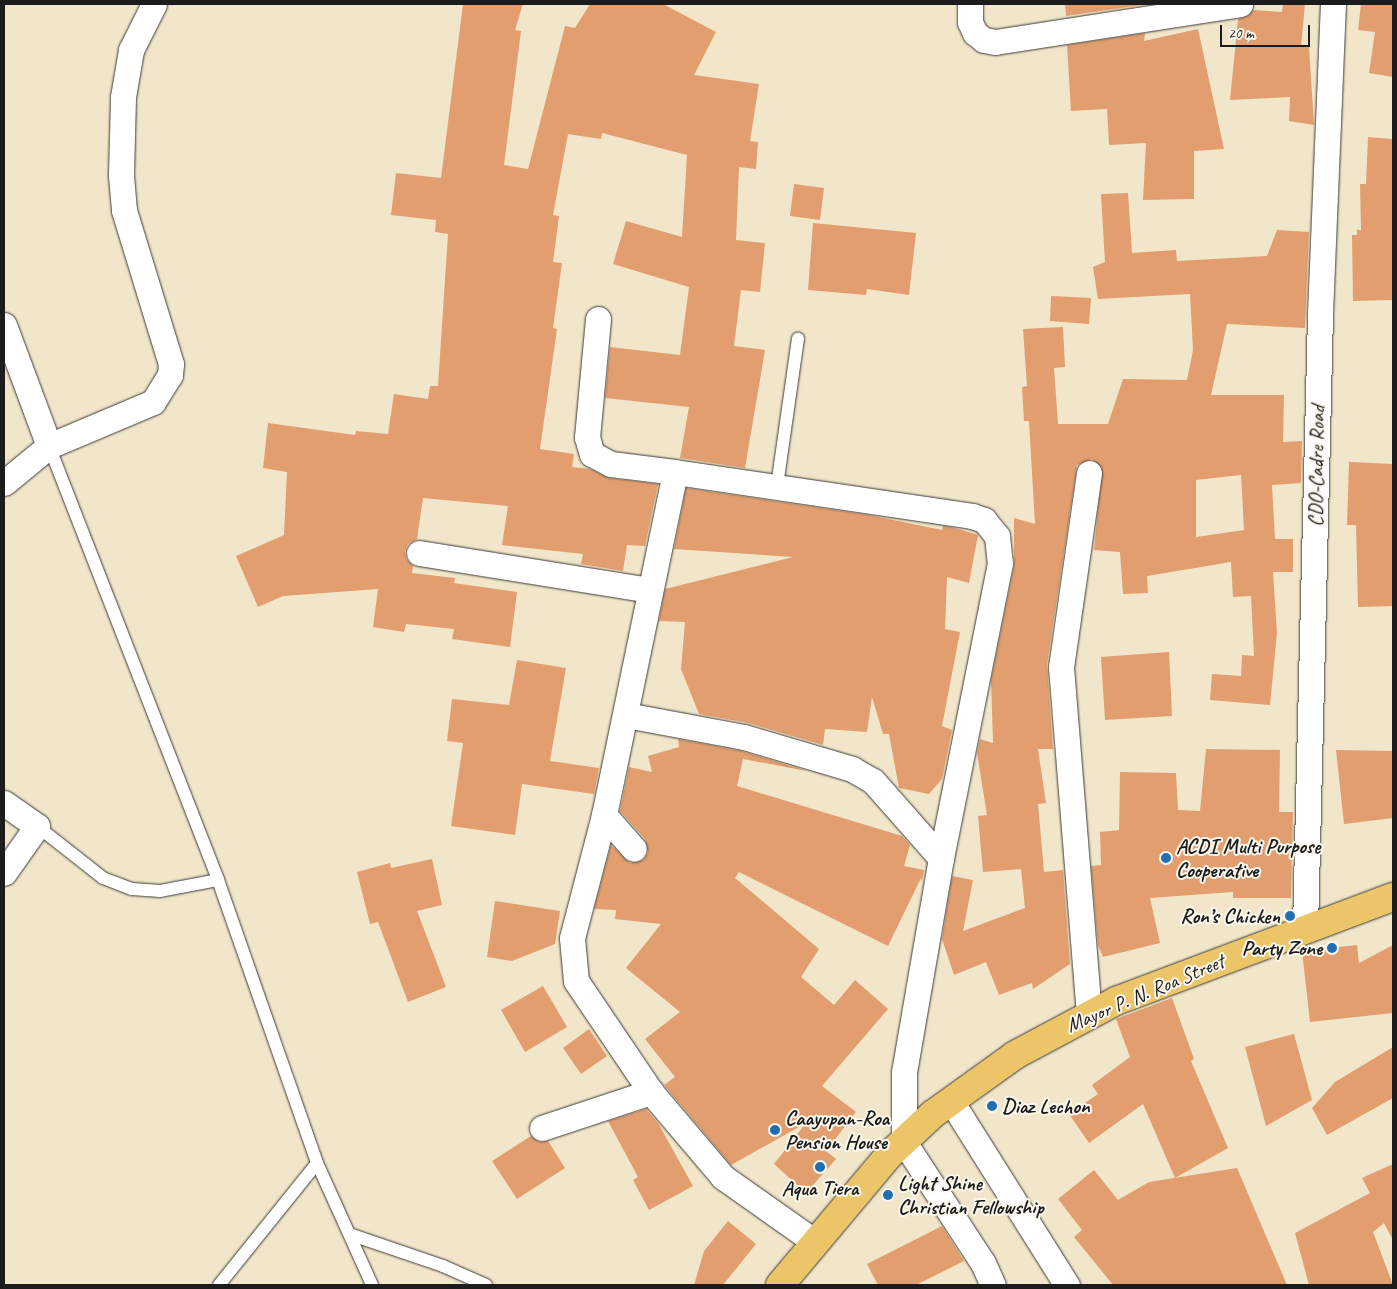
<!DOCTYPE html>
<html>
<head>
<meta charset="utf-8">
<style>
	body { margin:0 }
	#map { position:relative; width:1397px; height:1289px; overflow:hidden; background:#f1e6ca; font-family:Caveat,sans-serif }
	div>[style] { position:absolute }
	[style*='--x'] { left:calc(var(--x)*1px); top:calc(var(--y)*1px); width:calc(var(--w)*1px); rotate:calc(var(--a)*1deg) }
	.building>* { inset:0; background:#e29e6f }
	.roads { filter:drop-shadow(0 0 1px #3c3a36) drop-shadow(0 0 1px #3c3a36) }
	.lane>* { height:12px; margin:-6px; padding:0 6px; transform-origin:6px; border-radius:6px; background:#fff }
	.street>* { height:25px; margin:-12.5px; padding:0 12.5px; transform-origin:12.5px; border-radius:12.5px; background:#fff }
	.primary>* { height:28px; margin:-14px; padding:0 14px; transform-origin:14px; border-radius:14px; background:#edc569 }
	.dots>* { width:14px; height:14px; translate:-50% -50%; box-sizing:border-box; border:2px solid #fbf7ec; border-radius:50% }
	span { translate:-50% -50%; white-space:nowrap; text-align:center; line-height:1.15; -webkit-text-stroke:4px #fbf7ec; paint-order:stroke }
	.street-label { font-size:21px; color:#1c1c1c }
	.poi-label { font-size:21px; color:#1c1c1c; font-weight:700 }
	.left { translate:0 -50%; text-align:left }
	.right { translate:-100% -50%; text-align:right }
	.frame { position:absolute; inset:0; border:5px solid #1c1c1c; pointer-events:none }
	.scale { position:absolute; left:1220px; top:25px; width:90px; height:22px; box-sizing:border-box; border:2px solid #1c1c1c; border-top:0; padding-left:6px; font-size:15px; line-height:18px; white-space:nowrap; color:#1c1c1c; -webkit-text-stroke:4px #fbf7ec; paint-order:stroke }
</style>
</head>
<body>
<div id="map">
	<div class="building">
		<i style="clip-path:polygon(463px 4px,523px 4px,515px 30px,521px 31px,504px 165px,528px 169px,565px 26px,575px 28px,590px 4px,663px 4px,716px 32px,694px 75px,759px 84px,750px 141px,758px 142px,756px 169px,739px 167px,736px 240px,765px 243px,760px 292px,741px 290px,734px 346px,765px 350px,745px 468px,680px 458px,689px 407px,605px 398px,610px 347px,680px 355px,689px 287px,613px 264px,626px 221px,682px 237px,687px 155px,602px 133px,601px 139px,568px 134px,553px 215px,559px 216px,553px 262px,562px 263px,553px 328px,557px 329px,540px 449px,574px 454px,572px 467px,590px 469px,609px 478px,658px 484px,645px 546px,627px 545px,623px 571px,581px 564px,583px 554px,502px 545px,508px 506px,423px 498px,417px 539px,408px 544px,405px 551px,406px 559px,413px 566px,412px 573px,455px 578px,454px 583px,517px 592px,510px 647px,452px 639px,454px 629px,406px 624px,404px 632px,373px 627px,378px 589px,283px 596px,258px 607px,236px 556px,284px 535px,287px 472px,263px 468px,268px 423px,355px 435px,356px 431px,388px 434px,394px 394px,428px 399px,430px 386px,438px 386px,448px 234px,435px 232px,436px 220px,391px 215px,396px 173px,441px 178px)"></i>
		<i style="clip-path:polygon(1065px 4px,1148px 4px,1066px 16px)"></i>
		<i style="clip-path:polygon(1283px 4px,1305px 4px,1301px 47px,1309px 47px,1314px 125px,1289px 121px,1290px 97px,1230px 100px,1238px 19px,1249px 15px,1253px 10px,1282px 12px)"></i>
		<i style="clip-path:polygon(1361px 4px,1393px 4px,1393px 77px,1369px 73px,1375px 32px,1358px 30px)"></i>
		<i style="clip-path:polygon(1198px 29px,1224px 149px,1194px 151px,1194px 199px,1143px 200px,1146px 143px,1109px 145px,1107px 109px,1071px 111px,1067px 45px,1145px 33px,1144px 41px)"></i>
		<i style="clip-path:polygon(1368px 137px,1393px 139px,1393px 300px,1353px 301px,1352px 235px,1357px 235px,1357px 230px,1361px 230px,1360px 184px,1366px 184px)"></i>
		<i style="clip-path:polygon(794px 184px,824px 188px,820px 220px,790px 216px)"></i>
		<i style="clip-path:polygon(evenodd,1128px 193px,1132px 253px,1176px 250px,1177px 261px,1267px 256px,1277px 230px,1309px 232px,1305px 328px,1227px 324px,1211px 395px,1284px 395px,1283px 442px,1302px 441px,1301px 483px,1272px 485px,1275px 539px,1293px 539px,1293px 572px,1273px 572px,1277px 633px,1270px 705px,1210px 700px,1212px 674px,1241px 676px,1242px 655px,1254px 656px,1251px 596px,1233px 597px,1231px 562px,1147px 576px,1148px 593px,1123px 594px,1120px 552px,1094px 550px,1102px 468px,1092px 459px,1077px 465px,1047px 665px,1053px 749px,1038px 749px,1046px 803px,1038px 804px,1044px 872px,1063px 870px,1070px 964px,1033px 989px,1032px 983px,999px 995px,986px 962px,954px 975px,942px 939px,952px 876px,973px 880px,963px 931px,1025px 908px,1021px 869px,983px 872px,978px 816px,987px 815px,977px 753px,980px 739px,993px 743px,991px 680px,1014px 566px,1014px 518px,1035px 524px,1029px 421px,1024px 421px,1022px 387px,1027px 386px,1023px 329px,1063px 327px,1065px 367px,1054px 368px,1058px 424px,1108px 424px,1123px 379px,1187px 380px,1193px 350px,1190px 294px,1098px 299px,1093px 267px,1105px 262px,1101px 194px,1128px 193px,1241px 475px,1244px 530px,1196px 537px,1196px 480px,1241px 475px)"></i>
		<i style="clip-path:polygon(813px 223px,916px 233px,909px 295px,867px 289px,866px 295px,808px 290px)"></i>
		<i style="clip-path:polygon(1051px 296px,1091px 298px,1089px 324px,1050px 321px)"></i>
		<i style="clip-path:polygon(1349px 462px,1393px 464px,1393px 606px,1358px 607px,1356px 525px,1347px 525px)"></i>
		<i style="clip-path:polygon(686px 488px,869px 515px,942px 530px,943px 526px,951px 527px,978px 535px,969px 583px,947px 577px,945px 629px,960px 632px,942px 726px,952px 730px,942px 779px,929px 794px,899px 788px,889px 734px,883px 734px,872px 697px,867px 732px,825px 729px,823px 745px,748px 723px,699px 714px,681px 669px,685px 622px,659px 621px,665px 589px,793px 557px,674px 549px)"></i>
		<i style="clip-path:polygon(1169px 652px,1172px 716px,1105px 720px,1101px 657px)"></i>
		<i style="clip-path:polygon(517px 660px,566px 668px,550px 761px,599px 768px,594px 794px,522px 784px,515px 835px,451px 826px,463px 743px,447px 741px,452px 699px,509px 705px)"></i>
		<i style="clip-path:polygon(678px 739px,741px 751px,807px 771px,743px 759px,737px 786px,902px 836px,910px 845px,904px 866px,924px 870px,922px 882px,921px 878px,888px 946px,739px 872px,735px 878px,819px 949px,801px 977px,834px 1005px,855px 980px,888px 1009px,822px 1086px,856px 1112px,826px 1151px,836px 1159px,806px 1193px,774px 1164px,806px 1123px,731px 1165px,664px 1085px,675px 1077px,645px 1039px,680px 1012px,626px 968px,661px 924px,615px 919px,616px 910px,594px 909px,611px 845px,630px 863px,643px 860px,648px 853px,645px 839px,620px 811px,629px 767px,652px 772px,648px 756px,679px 747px)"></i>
		<i style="clip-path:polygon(1206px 749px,1280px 750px,1279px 812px,1293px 812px,1291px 898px,1233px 898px,1233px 892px,1150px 898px,1160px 943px,1103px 957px,1098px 945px,1091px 866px,1101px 865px,1100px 832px,1119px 830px,1120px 772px,1176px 773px,1178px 810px,1200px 811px)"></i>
		<i style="clip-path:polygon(1336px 750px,1393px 751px,1393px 818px,1344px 824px)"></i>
		<i style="clip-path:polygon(432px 859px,442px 905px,417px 911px,446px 987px,408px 1002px,378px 922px,370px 924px,357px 872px,390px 863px,391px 868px)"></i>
		<i style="clip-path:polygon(495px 901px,560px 911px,555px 944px,512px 961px,487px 957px)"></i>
		<i style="clip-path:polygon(1357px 945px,1359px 963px,1393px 945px,1393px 1013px,1310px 1022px,1302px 951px)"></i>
		<i style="clip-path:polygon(543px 986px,567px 1027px,525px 1052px,501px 1010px)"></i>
		<i style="clip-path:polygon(1172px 998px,1194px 1059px,1191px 1061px,1228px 1148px,1175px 1178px,1143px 1104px,1089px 1143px,1069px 1114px,1098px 1094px,1092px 1085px,1130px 1057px,1116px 1019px)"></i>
		<i style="clip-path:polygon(589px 1029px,607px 1056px,581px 1074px,563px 1048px)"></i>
		<i style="clip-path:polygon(1294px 1034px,1312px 1100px,1266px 1126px,1245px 1047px)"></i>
		<i style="clip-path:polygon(1393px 1047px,1393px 1098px,1327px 1135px,1312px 1108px,1335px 1082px)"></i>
		<i style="clip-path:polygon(646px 1109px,658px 1123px,693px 1186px,649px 1210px,633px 1180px,638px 1177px,608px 1121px)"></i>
		<i style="clip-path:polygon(531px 1136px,539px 1142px,548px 1141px,565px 1168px,517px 1199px,492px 1161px)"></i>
		<i style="clip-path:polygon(1393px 1164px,1393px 1240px,1384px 1223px,1373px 1232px,1393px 1285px,1309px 1285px,1295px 1233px,1370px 1193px,1362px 1178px)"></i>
		<i style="clip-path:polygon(1237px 1168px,1287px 1285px,1113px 1285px,1074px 1237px,1082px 1230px,1058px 1199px,1094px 1170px,1118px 1200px,1149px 1182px)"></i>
		<i style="clip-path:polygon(728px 1221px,756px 1244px,723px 1285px,694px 1285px,704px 1251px)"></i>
		<i style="clip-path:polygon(942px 1226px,964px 1261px,916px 1285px,878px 1285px,867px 1264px)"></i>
	</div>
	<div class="roads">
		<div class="lane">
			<i style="--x:49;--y:446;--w:466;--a:68.7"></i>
			<i style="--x:218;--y:880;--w:300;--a:70.7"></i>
			<i style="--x:317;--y:1163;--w:134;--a:65.7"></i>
			<i style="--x:777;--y:486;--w:149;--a:-81.9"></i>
			<i style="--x:37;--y:826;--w:84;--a:38.2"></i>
			<i style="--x:103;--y:878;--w:31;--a:21"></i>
			<i style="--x:132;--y:889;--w:28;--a:4"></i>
			<i style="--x:160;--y:891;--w:59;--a:-10.7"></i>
			<i style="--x:352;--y:1235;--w:96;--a:18.8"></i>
			<i style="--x:443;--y:1266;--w:47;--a:23.8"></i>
			<i style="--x:219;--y:1285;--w:156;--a:-51.2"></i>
		</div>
		<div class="street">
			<i style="--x:970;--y:4;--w:18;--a:90"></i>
			<i style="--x:970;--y:22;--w:12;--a:66"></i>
			<i style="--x:975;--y:33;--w:11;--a:38"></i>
			<i style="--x:984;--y:40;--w:11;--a:10"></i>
			<i style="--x:995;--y:42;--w:248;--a:-8.8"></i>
			<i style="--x:598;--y:319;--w:119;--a:95.3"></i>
			<i style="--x:587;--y:437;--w:18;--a:74"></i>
			<i style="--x:592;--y:454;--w:21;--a:28"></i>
			<i style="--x:611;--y:464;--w:64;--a:7.1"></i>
			<i style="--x:4;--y:325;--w:129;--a:69.6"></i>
			<i style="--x:1089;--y:473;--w:196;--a:98.2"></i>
			<i style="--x:1061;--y:667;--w:349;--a:85.4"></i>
			<i style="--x:4;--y:483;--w:58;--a:-39.4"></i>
			<i style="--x:49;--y:446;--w:113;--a:-22.9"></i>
			<i style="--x:153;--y:402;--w:32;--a:-58"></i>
			<i style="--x:170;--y:375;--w:11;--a:-85"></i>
			<i style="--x:171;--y:364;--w:161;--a:-107"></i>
			<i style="--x:124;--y:210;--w:36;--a:-95"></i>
			<i style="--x:121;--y:174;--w:77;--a:-88.5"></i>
			<i style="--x:123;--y:97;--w:48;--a:-80.3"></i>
			<i style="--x:131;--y:50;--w:51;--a:-63.4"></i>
			<i style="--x:419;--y:553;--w:234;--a:9.1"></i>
			<i style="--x:626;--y:715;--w:120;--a:10.6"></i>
			<i style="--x:744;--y:737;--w:113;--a:16.5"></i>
			<i style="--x:852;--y:769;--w:24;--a:30"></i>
			<i style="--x:873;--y:781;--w:103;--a:48.6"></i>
			<i style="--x:4;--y:803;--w:40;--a:34.9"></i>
			<i style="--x:37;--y:826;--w:57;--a:125.1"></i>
			<i style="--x:604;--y:815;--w:45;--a:48.6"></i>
			<i style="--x:1305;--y:928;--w:615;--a:-88.6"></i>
			<i style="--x:1320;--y:313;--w:309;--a:-87.6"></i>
			<i style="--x:951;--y:1101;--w:218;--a:57.8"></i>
			<i style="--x:542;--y:1128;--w:115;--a:-18.3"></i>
			<i style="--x:815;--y:1242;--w:113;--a:-144.8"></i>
			<i style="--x:723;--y:1177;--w:111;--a:-130.3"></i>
			<i style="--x:651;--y:1092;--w:134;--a:-124"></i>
			<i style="--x:576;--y:981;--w:43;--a:-95.3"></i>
			<i style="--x:572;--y:938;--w:127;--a:-75.4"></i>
			<i style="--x:604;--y:815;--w:350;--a:-78.3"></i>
			<i style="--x:675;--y:472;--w:300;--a:8.4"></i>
			<i style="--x:972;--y:516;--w:13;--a:18"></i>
			<i style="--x:984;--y:520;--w:21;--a:51"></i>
			<i style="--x:997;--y:536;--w:27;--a:84"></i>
			<i style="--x:1000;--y:563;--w:301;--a:101.3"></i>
			<i style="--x:941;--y:858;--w:217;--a:99.8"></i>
			<i style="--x:904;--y:1072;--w:70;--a:90"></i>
			<i style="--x:904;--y:1142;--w:145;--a:56.9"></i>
			<i style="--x:983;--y:1263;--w:24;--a:66"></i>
		</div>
		<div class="primary">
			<i style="--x:780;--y:1285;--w:170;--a:-50"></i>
			<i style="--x:889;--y:1155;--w:60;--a:-43"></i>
			<i style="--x:933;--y:1114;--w:101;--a:-35.7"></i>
			<i style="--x:1015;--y:1055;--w:115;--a:-28.1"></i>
			<i style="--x:1116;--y:1001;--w:296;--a:-20.6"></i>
		</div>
	</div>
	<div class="dots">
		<i style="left:1166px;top:858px;background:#1f6fb2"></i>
		<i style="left:1290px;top:916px;background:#1f6fb2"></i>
		<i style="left:1332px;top:948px;background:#1f6fb2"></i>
		<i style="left:992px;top:1106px;background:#1f6fb2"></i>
		<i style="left:775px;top:1130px;background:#1f6fb2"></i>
		<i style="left:820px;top:1167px;background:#1f6fb2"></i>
		<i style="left:888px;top:1195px;background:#1f6fb2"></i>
	</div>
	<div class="street-label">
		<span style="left:1316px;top:466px;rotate:-89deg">CDO-Cadre Road</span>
		<span style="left:1145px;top:993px;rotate:-23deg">Mayor P. N. Roa Street</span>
	</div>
	<div class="poi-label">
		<span class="left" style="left:1176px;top:858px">ACDI Multi Purpose<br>Cooperative</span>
		<span class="right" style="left:1280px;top:916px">Ron’s Chicken</span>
		<span class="right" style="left:1322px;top:948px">Party Zone</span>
		<span class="left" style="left:1002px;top:1106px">Diaz Lechon</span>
		<span class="left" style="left:785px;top:1130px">Caayupan-Roa<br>Pension House</span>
		<span class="left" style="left:898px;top:1195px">Light Shine<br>Christian Fellowship</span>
		<span style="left:820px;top:1188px">Aqua Tiera</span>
	</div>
	<div class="frame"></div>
	<div class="scale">20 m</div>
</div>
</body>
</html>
